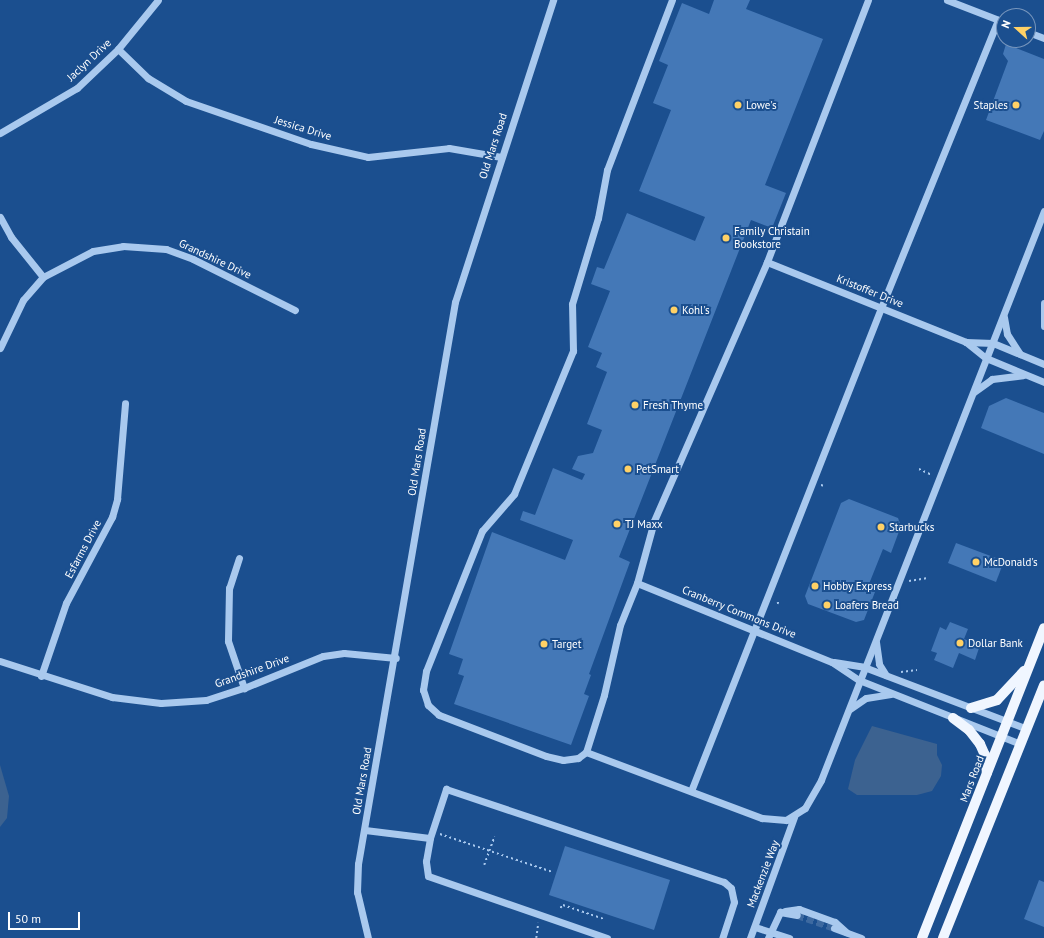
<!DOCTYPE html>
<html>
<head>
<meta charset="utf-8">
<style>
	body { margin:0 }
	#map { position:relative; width:1044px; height:938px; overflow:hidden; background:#1b4f8f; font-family:"PT Sans",sans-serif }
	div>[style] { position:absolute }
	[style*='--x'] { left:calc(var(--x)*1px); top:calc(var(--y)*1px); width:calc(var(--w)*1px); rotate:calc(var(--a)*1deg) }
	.water>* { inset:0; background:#3c6290 }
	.building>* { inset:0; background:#4478b7 }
	.minor-tunnel>* { height:7px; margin-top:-3.5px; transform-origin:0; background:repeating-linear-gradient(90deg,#3d69a0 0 7px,transparent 0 10.5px) }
	.path>* { height:1.5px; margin-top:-0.75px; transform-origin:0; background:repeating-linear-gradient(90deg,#a9c9ee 0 2px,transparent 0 5px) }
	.minor>* { height:7px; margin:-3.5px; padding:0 3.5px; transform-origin:3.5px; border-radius:3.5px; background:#a9c9ee }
	.major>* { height:10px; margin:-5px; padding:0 5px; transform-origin:5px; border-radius:5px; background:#f0f6ff }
	.dots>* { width:11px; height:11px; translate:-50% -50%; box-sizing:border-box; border:2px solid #1b4f8f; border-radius:50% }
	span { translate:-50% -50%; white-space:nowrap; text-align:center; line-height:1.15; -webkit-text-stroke:4px #1b4f8f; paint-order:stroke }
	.street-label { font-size:11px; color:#fff }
	.poi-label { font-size:11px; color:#fff }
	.left { translate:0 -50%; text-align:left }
	.right { translate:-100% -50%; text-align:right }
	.north { position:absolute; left:996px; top:8px; width:40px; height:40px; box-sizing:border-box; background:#1b4f8f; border:1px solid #7695bc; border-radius:50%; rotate:291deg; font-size:11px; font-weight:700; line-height:16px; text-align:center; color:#fff }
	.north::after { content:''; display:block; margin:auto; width:14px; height:18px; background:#ffd166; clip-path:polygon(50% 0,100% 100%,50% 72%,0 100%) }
	.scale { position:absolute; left:8px; top:912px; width:72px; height:18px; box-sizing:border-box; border:2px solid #fff; border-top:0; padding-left:5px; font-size:12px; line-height:14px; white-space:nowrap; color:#fff; -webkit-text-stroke:3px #1b4f8f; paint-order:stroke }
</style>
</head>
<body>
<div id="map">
	<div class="water">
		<i style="clip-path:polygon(872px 726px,937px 744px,937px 755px,942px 765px,941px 776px,932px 791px,917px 795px,857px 795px,848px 789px,855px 760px)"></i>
		<i style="clip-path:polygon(0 765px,9px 796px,7px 818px,0 827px)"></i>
	</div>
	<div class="building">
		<i style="clip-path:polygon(714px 0,750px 0,746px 9px,823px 39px,765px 185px,786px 193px,772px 228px,751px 220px,619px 557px,630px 562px,589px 674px,591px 675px,584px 694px,589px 696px,571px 745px,454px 704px,464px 676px,458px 674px,463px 659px,449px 654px,492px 532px,565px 560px,573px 540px,520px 520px,523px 511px,535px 515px,553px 468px,582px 480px,585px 474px,572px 469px,578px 456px,593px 453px,602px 430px,587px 424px,607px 372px,596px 367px,602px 353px,588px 347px,610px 291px,591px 284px,597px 267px,604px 269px,627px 213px,695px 241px,705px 217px,639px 191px,671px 110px,653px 103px,668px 65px,659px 61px,682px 3px,709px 14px)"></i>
		<i style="clip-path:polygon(1006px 44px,1044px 59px,1044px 131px,1040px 140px,986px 120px,1008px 61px,1003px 54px)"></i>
		<i style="clip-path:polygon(1006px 398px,1044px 413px,1044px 454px,981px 428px,989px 406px)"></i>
		<i style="clip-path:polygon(849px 499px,898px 518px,901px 526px,891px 553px,883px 549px,867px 589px,875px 592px,864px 620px,856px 622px,808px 604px,805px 596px,841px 503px)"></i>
		<i style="clip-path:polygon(956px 543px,1004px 561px,996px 582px,948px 563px)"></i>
		<i style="clip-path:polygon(950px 622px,968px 629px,964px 639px,980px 645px,975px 660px,959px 653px,953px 668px,934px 660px,937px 653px,931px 651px,940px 627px,946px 630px)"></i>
		<i style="clip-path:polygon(565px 846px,670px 880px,654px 930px,549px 895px)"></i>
		<i style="clip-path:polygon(1039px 880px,1044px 882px,1044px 927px,1024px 919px)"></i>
	</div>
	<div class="minor-tunnel">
		<i style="--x:797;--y:915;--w:39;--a:19"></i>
	</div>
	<div class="path">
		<i style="--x:919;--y:469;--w:14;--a:25"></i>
		<i style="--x:821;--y:485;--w:4;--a:14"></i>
		<i style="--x:909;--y:581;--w:19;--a:-9"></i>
		<i style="--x:777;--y:604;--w:4;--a:-56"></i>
		<i style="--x:901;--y:672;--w:16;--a:-7"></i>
		<i style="--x:440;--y:834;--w:118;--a:18.7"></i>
		<i style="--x:484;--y:865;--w:30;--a:-70"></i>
		<i style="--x:560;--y:908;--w:4;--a:-45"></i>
		<i style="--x:563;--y:905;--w:43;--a:18.9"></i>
		<i style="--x:536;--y:938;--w:15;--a:-82"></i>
	</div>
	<div class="minor">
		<i style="--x:868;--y:0;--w:281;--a:111.1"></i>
		<i style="--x:767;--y:262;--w:283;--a:113.6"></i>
		<i style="--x:654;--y:521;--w:64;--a:105.3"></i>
		<i style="--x:637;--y:583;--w:45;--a:112"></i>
		<i style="--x:620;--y:625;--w:72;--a:102.9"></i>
		<i style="--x:604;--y:695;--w:60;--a:107.5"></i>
		<i style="--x:586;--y:752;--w:188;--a:20.6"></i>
		<i style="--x:762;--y:818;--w:24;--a:5"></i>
		<i style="--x:786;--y:820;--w:22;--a:-32"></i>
		<i style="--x:805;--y:808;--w:32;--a:-60"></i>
		<i style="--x:821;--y:780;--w:611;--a:-68.6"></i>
		<i style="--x:947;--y:0;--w:61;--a:21.1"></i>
		<i style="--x:1028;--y:32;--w:17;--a:21"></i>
		<i style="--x:118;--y:49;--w:42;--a:44"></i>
		<i style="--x:148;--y:78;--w:44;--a:31.2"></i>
		<i style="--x:186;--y:101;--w:132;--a:19"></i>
		<i style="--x:311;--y:144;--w:58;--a:12.8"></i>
		<i style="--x:368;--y:157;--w:81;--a:-6.3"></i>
		<i style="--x:449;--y:148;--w:53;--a:9.8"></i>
		<i style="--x:0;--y:133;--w:89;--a:-30.3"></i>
		<i style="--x:77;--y:88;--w:57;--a:-43.6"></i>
		<i style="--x:118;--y:49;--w:63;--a:-50.8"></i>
		<i style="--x:0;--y:217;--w:23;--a:61"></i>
		<i style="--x:11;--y:237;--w:51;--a:51.3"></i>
		<i style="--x:767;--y:262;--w:214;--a:21.9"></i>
		<i style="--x:966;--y:342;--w:26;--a:39"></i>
		<i style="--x:986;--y:358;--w:63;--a:22.5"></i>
		<i style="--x:1044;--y:303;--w:23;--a:90"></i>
		<i style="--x:1004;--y:317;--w:17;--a:80"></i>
		<i style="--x:1007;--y:334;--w:24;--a:57"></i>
		<i style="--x:966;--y:342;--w:27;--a:2"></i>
		<i style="--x:993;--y:343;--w:55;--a:22.4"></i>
		<i style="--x:0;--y:348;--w:53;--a:-64.4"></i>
		<i style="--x:23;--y:300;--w:30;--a:-49"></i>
		<i style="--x:43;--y:277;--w:56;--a:-27.5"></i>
		<i style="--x:93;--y:251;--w:30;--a:-9"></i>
		<i style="--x:123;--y:246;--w:43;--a:4"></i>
		<i style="--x:166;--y:249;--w:29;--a:20"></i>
		<i style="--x:193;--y:259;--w:114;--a:26.6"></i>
		<i style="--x:974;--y:392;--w:22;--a:-36"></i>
		<i style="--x:992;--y:379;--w:31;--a:-7"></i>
		<i style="--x:239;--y:558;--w:32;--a:108"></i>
		<i style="--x:229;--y:588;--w:53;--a:91.1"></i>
		<i style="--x:228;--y:641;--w:50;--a:71.2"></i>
		<i style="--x:637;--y:583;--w:210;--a:22.1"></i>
		<i style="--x:832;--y:662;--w:32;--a:34"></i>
		<i style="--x:859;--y:680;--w:174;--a:21.6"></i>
		<i style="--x:876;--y:642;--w:22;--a:82"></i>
		<i style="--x:879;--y:664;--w:13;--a:58"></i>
		<i style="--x:0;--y:661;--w:118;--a:17.8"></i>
		<i style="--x:112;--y:697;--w:49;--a:7"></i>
		<i style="--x:161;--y:703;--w:45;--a:-3.8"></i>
		<i style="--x:206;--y:700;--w:40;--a:-18"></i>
		<i style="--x:244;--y:688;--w:85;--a:-22.1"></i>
		<i style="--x:323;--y:656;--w:21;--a:-8"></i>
		<i style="--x:344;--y:653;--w:52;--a:5.5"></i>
		<i style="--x:834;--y:662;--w:30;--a:9"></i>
		<i style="--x:864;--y:667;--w:174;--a:20.8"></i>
		<i style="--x:41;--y:676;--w:77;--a:-71.1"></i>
		<i style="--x:66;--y:603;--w:98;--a:-61.9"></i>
		<i style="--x:112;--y:517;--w:19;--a:-74"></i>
		<i style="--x:117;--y:499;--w:96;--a:-85.2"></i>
		<i style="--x:850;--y:709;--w:19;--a:-35"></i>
		<i style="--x:866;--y:698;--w:25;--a:-9"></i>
		<i style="--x:586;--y:752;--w:10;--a:143"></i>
		<i style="--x:578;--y:758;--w:15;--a:172"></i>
		<i style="--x:563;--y:760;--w:17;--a:-167"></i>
		<i style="--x:546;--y:756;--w:115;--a:-159"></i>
		<i style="--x:439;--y:715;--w:15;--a:-138"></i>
		<i style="--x:428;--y:705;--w:16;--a:-108"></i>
		<i style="--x:423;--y:690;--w:19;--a:-81"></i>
		<i style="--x:426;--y:671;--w:151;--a:-68.2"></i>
		<i style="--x:482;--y:531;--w:49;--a:-49.1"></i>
		<i style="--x:514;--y:494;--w:155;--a:-67.6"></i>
		<i style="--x:573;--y:351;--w:47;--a:-91.2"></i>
		<i style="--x:572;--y:304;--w:90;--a:-73.2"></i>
		<i style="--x:598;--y:218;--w:49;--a:-79.4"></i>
		<i style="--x:607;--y:170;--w:182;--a:-69.1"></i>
		<i style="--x:691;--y:791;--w:519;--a:-68.53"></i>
		<i style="--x:881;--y:308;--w:311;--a:-67.9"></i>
		<i style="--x:365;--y:830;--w:65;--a:7"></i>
		<i style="--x:785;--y:911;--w:14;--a:-8"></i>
		<i style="--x:799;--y:909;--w:38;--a:20"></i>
		<i style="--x:835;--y:922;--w:15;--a:42"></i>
		<i style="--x:755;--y:927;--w:36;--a:18"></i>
		<i style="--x:834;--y:928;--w:29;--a:20"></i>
		<i style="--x:368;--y:938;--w:47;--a:-103.4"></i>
		<i style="--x:357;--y:892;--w:28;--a:-88"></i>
		<i style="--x:358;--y:864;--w:570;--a:-80.21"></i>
		<i style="--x:455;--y:302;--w:318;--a:-72"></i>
		<i style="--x:607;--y:938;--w:189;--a:-160.9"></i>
		<i style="--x:428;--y:876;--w:15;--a:-98"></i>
		<i style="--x:426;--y:861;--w:23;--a:-80"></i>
		<i style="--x:430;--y:838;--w:52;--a:-71.9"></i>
		<i style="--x:446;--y:789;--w:293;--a:18.5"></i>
		<i style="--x:724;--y:882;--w:9;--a:41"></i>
		<i style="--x:731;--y:888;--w:14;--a:78"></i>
		<i style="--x:734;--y:902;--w:38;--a:108"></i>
		<i style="--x:750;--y:938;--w:129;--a:-70"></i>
		<i style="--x:768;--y:938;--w:29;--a:-65"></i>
		<i style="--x:780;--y:912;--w:17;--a:10"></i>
	</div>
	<div class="major">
		<i style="--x:971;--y:708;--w:27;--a:-17"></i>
		<i style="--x:997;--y:700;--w:40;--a:-47"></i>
		<i style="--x:953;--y:718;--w:20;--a:37"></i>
		<i style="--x:969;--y:730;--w:18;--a:52"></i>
		<i style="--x:980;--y:744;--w:12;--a:66"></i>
		<i style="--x:985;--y:755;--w:18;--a:84"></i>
		<i style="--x:922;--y:938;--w:333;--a:-68.5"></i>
		<i style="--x:943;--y:938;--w:272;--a:-68.2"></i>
	</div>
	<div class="dots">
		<i style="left:738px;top:105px;background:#ffd166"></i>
		<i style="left:1016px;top:105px;background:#ffd166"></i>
		<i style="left:726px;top:238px;background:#ffd166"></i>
		<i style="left:674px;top:310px;background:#ffd166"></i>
		<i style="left:635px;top:405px;background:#ffd166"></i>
		<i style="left:628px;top:469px;background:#ffd166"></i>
		<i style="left:617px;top:524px;background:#ffd166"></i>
		<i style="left:881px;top:527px;background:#ffd166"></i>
		<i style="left:976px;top:562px;background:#ffd166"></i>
		<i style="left:815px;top:586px;background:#ffd166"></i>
		<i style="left:827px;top:605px;background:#ffd166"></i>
		<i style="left:960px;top:643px;background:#ffd166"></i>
		<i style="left:544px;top:644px;background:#ffd166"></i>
	</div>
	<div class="street-label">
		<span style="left:89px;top:60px;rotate:-43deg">Jaclyn Drive</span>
		<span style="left:303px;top:128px;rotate:17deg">Jessica Drive</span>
		<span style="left:493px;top:146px;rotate:-72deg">Old Mars Road</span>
		<span style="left:215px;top:259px;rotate:25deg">Grandshire Drive</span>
		<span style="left:870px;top:291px;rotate:22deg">Kristoffer Drive</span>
		<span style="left:417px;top:462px;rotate:-81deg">Old Mars Road</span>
		<span style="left:83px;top:549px;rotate:-62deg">Esfarms Drive</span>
		<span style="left:739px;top:612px;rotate:22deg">Cranberry Commons Drive</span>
		<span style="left:252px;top:671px;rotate:-20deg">Grandshire Drive</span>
		<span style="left:972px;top:779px;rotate:-69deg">Mars Road</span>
		<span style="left:362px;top:781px;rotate:-80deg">Old Mars Road</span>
		<span style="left:763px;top:874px;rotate:-69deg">Mackenzie Way</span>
	</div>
	<div class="poi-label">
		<span class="left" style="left:746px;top:105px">Lowe's</span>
		<span class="right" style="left:1008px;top:105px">Staples</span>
		<span class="left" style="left:734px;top:238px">Family Christain<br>Bookstore</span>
		<span class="left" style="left:682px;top:310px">Kohl's</span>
		<span class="left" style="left:643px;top:405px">Fresh Thyme</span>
		<span class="left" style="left:636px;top:469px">PetSmart</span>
		<span class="left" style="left:625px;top:524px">TJ Maxx</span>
		<span class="left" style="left:889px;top:527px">Starbucks</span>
		<span class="left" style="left:984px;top:562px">McDonald's</span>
		<span class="left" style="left:823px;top:586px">Hobby Express</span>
		<span class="left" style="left:835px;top:605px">Loafers Bread</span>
		<span class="left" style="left:968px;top:643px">Dollar Bank</span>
		<span class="left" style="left:552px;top:644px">Target</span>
	</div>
	<div class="north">N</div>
	<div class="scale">50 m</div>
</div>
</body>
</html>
